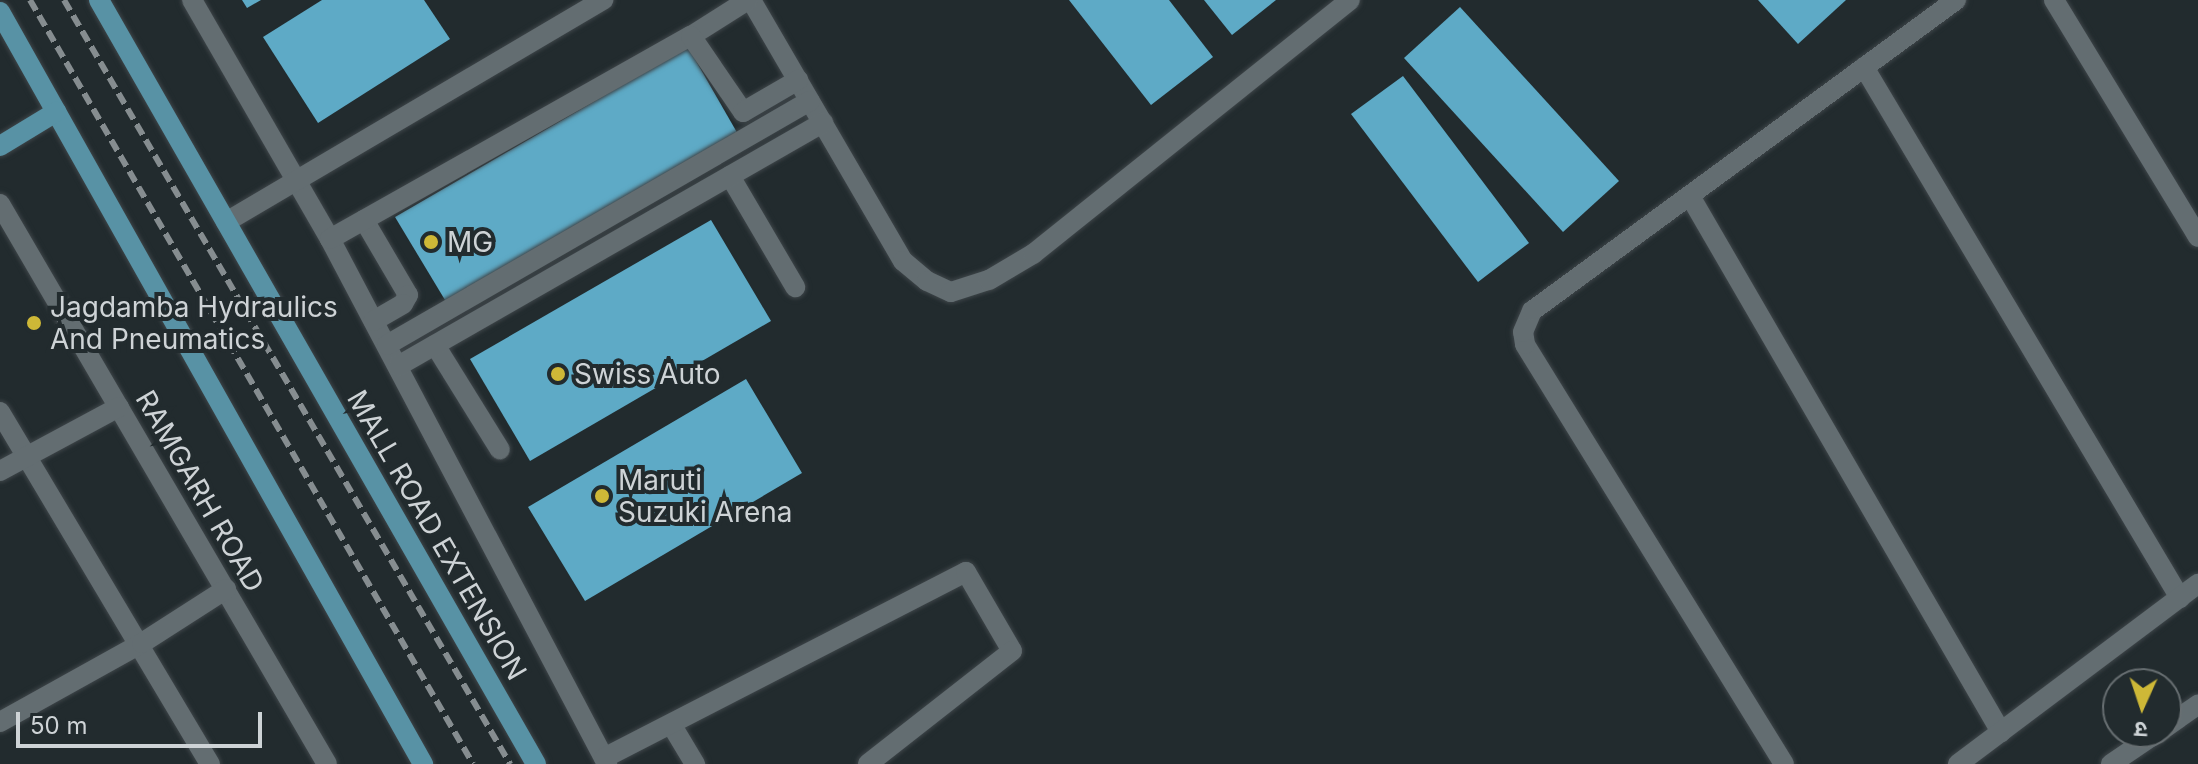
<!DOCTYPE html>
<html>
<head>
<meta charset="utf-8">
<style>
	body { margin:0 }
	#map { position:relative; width:2198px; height:764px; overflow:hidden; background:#222b2e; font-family:Inter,"Noto Sans Devanagari",sans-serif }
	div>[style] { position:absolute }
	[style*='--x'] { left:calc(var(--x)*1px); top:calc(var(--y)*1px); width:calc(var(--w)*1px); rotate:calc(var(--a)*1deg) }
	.building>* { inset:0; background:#5eaac6 }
	.roads { filter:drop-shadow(0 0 2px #3e4549) drop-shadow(0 0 2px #3e4549) }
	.minor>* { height:20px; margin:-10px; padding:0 10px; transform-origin:10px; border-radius:10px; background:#636d71 }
	.major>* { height:20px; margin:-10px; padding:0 10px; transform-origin:10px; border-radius:10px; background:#5892a5 }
	.rail>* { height:6px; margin-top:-3px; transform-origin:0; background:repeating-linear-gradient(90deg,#868d90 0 12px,transparent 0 18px) }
	.dots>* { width:22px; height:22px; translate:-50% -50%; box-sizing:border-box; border:4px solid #222b2e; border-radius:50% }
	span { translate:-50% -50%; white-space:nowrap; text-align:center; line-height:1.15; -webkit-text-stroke:8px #222b2e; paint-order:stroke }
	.poi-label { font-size:28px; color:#ced3d6 }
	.left { translate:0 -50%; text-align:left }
	.street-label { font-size:28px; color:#ced3d6 }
	.north { position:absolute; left:2102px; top:668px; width:80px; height:80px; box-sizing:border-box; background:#222b2e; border:2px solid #676e71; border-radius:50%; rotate:183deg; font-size:22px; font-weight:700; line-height:32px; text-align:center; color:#ced3d6 }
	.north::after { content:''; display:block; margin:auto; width:28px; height:36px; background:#ceb837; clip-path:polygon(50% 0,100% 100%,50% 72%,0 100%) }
	.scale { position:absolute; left:16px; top:712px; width:246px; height:36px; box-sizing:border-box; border:4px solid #ced3d6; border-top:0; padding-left:10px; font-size:24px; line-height:28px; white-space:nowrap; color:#ced3d6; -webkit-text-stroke:6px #222b2e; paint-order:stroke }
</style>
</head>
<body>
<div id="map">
	<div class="building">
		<i style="clip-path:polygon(242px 0,261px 0,247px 8px)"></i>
		<i style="clip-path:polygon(322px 0,424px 0,450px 39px,318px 123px,263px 37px)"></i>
		<i style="clip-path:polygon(1069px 0,1169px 0,1213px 57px,1151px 105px)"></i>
		<i style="clip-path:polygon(1204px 0,1276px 0,1232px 35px)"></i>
		<i style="clip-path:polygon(1758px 0,1846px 0,1798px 44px)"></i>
		<i style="clip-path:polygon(1460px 7px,1619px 181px,1563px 232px,1404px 58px)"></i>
		<i style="clip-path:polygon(688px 47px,739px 136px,448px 305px,395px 217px)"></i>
		<i style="clip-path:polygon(1403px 76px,1529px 243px,1478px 282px,1351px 114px)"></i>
		<i style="clip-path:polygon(711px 220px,771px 321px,530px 461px,470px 359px)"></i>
		<i style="clip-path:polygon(746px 379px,802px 473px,585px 601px,528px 507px)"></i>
	</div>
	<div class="roads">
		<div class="minor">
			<i style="--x:192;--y:0;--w:276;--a:60"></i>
			<i style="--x:330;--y:239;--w:594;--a:62.18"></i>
			<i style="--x:751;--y:0;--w:302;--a:59.8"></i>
			<i style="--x:903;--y:261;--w:31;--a:40"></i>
			<i style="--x:927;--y:281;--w:26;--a:25"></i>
			<i style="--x:951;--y:292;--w:40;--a:-18"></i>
			<i style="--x:989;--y:280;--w:51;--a:-30.6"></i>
			<i style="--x:1033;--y:254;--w:406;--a:-38.7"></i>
			<i style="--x:2054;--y:0;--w:277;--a:58.7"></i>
			<i style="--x:691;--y:36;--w:67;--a:-32.3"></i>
			<i style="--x:1864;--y:67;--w:618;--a:59.24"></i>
			<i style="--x:730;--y:176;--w:129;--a:59.6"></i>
			<i style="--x:1690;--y:196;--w:620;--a:59.88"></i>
			<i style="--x:0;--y:204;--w:648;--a:59.72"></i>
			<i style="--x:364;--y:220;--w:87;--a:59.6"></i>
			<i style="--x:408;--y:295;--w:10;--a:119"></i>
			<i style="--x:403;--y:304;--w:34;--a:150"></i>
			<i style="--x:226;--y:222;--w:438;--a:-30.5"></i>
			<i style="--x:330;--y:239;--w:414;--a:-29.4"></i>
			<i style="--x:691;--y:36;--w:92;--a:55.6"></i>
			<i style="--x:743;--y:112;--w:64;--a:-30.2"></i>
			<i style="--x:387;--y:345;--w:488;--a:-30"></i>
			<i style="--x:435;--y:345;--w:123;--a:58.2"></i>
			<i style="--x:398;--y:366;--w:490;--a:-29.8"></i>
			<i style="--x:0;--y:412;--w:410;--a:59.2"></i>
			<i style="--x:0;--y:471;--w:135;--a:-28.3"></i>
			<i style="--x:0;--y:722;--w:162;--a:-29.1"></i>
			<i style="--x:142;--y:643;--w:100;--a:-32.7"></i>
			<i style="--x:671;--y:724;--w:47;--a:59"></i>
			<i style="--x:2166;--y:727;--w:39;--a:-35"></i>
			<i style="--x:604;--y:758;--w:407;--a:-27.2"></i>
			<i style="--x:966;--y:572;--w:91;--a:59.8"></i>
			<i style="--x:1012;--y:651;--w:183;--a:141.9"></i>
			<i style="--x:1784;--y:764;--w:493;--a:-121.7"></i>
			<i style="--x:1525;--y:344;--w:12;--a:-99"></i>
			<i style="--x:1523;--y:332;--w:23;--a:-67"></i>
			<i style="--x:1532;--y:311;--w:526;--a:-36.26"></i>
			<i style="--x:1958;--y:764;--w:300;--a:-36.9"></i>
			<i style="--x:2111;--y:764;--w:57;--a:-34.2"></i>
		</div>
		<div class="major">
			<i style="--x:99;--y:0;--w:880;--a:60.23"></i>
			<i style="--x:0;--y:12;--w:863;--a:60.64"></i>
			<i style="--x:0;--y:146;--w:66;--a:-31.3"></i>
		</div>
	</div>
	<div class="rail">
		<i style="--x:30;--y:0;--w:883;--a:59.89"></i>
		<i style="--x:64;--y:0;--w:885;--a:59.72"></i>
	</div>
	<div class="dots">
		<i style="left:431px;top:242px;background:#ceb837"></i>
		<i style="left:34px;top:323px;background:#ceb837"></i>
		<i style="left:558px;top:374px;background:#ceb837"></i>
		<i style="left:602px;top:496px;background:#ceb837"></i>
	</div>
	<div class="poi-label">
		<span class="left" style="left:447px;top:242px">MG</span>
		<span class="left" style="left:50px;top:323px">Jagdamba Hydraulics<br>And Pneumatics</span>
		<span class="left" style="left:574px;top:374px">Swiss Auto</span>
		<span class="left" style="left:618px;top:496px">Maruti<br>Suzuki Arena</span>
	</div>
	<div class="street-label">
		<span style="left:200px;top:491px;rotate:60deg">RAMGARH ROAD</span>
		<span style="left:437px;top:535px;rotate:60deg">MALL ROAD EXTENSION</span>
	</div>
	<div class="north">उ</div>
	<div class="scale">50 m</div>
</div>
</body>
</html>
